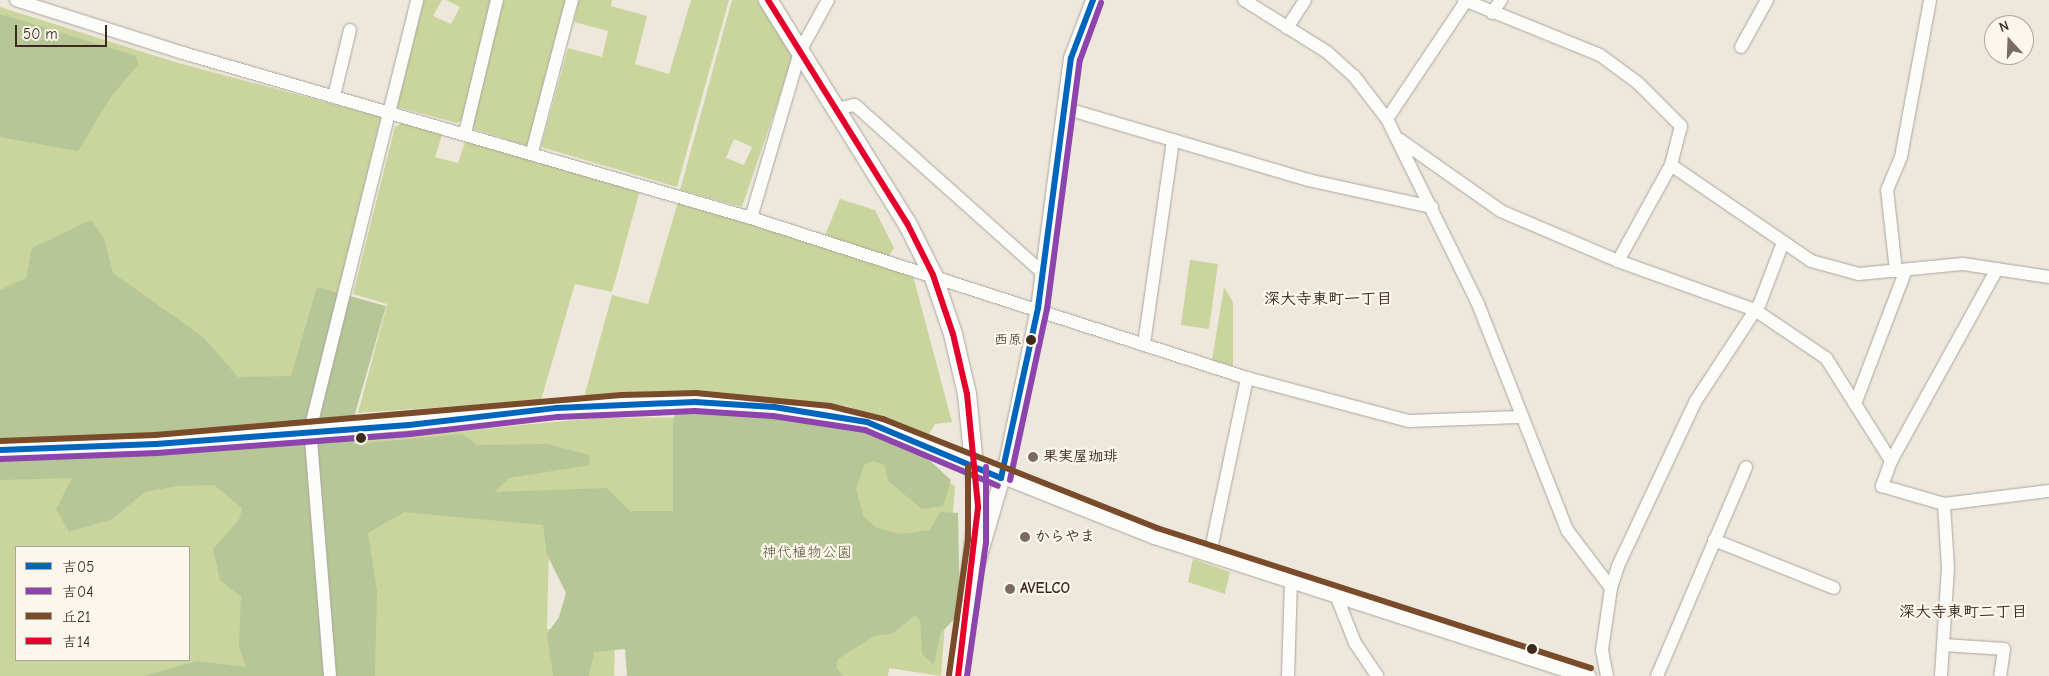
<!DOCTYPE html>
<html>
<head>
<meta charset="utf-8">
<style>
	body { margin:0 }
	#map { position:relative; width:2049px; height:676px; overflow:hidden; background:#eee8dc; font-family:"Comic Neue","Klee One",sans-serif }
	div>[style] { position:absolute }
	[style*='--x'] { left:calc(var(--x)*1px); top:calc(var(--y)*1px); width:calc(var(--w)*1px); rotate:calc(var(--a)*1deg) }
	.green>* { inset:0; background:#cad59d }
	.forest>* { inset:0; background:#b6c697 }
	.roads { filter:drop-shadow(0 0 1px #aaa49c) drop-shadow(0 0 1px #aaa49c) }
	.minor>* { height:12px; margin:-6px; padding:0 6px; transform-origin:6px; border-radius:6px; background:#fcfcfa }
	.tertiary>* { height:15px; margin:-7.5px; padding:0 7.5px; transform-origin:7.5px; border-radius:7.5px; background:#fcfcfa }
	.secondary>* { height:18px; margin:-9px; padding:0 9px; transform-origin:9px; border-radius:9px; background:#fcfcfa }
	.bus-1>* { height:6px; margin:-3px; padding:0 3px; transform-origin:3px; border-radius:3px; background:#0065bd }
	.bus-2>* { height:6px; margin:-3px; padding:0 3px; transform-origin:3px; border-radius:3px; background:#8e44ad }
	.bus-3>* { height:6px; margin:-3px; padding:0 3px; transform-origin:3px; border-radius:3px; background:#7a4b2a }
	.bus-4>* { height:6px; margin:-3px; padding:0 3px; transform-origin:3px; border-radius:3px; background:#e4002b }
	.dots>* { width:14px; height:14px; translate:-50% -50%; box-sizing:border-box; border:2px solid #fbf7ec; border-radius:50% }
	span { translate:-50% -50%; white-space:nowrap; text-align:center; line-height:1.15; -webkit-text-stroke:4.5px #fbf7ec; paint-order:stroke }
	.bus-label { font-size:14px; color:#3b2a1e }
	.right { translate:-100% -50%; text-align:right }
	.poi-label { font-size:15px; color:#3b2a1e; font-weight:700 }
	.left { translate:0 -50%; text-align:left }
	.park-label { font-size:15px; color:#5d5835 }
	.neighbourhood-label { font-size:16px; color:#3b2a1e; font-weight:700 }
	.legend { position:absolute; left:15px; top:546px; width:175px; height:115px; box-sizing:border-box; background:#fbf7ec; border:1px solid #aea59a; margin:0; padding:6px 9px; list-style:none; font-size:15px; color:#3b2a1e }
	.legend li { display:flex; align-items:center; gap:10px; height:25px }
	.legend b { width:25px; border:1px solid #aea59a }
	.north { position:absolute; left:1984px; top:15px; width:50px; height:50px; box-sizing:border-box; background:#fbf7ec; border:1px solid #aea59a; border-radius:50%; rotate:340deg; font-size:14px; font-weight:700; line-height:20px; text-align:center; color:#3b2a1e }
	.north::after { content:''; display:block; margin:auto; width:18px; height:22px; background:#7a6c60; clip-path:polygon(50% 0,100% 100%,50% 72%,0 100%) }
	.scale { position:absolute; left:15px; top:25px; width:92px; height:22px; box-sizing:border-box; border:2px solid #3b2a1e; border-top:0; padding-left:6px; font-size:15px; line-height:18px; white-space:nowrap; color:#3b2a1e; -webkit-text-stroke:4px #fbf7ec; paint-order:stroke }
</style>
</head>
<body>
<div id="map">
	<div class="green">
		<i style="clip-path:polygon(424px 0,442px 0,433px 16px,451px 24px,460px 7px,446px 0,492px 0,462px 120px,457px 123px,397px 107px)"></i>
		<i style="clip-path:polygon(502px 0,570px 0,527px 146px,474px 129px,472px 124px)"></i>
		<i style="clip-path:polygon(579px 0,612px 0,611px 6px,647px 16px,635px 64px,669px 74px,691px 0,729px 0,677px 187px,541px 147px,568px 48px,602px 57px,608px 31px,574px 22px)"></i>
		<i style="clip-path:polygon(evenodd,732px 0,757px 0,793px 57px,742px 207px,680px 190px,732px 0,734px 139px,752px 147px,744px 165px,726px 158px,734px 139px)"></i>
		<i style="clip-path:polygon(0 7px,175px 62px,381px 117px,313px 396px,0 438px)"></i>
		<i style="clip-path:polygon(406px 121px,443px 132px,435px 157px,458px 163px,466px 139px,640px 190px,612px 292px,575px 284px,541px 400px,358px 413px,387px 304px,353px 294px,395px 127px)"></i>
		<i style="clip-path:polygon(840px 199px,875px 210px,894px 248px,888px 257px,825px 235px)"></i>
		<i style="clip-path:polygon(678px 202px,912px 272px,952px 422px,935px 424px,928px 436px,847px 406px,705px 391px,584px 397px,612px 295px,648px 304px)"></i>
		<i style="clip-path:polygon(1190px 260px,1218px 264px,1209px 329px,1181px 325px)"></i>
		<i style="clip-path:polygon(1224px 287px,1233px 302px,1233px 366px,1212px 360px)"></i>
		<i style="clip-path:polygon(703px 417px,875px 442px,955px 486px,941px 676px,889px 668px,888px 676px,652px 676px,549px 546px,547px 629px,615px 636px,614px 676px,339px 676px,340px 442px,598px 418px)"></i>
		<i style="clip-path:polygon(evenodd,308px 441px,326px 676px,0 676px,0 463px,308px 441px,16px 547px,189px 547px,189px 660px,16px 660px,16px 547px)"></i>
		<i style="clip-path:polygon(1193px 559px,1230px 572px,1225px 594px,1188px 582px)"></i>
	</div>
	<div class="forest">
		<i style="clip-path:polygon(0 14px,136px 56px,138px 65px,110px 98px,78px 151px,0 137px)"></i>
		<i style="clip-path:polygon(91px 220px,104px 238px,113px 273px,203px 337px,238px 377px,291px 376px,317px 287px,386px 306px,354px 417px,354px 444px,462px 434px,477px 445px,548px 444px,589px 455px,590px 465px,509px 478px,494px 492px,607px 488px,630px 511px,673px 511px,673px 421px,677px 409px,759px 412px,871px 430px,916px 448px,951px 480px,943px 506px,922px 509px,888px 481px,885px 465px,873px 461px,864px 465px,856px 489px,864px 517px,877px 528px,901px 534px,930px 530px,940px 512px,958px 513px,960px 613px,940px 634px,934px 665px,922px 654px,920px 621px,915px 615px,892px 634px,874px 636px,838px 659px,836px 667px,843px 676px,627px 676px,625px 649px,594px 652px,589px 676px,553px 676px,547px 634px,559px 617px,566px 593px,547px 555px,543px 525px,404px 512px,368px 533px,377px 591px,375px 676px,144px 676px,197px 661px,246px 667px,239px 646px,241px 597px,220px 580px,213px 549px,239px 520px,242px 508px,214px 485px,177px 486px,145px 492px,112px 519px,69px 532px,56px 509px,72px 478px,0 480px,0 290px,26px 278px,32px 248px)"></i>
	</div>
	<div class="roads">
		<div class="minor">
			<i style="--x:16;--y:0;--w:175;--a:17.6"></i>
			<i style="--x:183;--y:53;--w:591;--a:16.2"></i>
			<i style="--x:751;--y:218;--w:521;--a:17.88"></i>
			<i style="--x:1247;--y:378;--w:168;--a:14.9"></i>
			<i style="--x:1409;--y:421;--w:110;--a:-2.1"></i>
			<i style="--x:1244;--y:0;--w:98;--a:32.1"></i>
			<i style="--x:1327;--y:52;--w:36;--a:42"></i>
			<i style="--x:1354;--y:76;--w:54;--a:52.5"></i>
			<i style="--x:1387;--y:119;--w:206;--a:63.8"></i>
			<i style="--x:1478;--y:304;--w:243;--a:68.5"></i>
			<i style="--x:1567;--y:530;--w:73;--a:52.8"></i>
			<i style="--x:1464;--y:0;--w:147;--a:22"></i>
			<i style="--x:1600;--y:55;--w:47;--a:36.4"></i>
			<i style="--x:1638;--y:83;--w:61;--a:45"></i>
			<i style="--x:1681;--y:126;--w:40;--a:104.4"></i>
			<i style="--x:1671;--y:165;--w:110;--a:118.9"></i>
			<i style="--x:1492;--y:13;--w:16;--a:-55"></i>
			<i style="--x:1287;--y:28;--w:33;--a:-57"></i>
			<i style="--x:1741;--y:47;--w:54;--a:-61"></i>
			<i style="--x:334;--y:96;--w:68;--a:-76.4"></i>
			<i style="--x:1064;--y:108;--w:254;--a:16.4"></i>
			<i style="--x:1308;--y:180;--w:127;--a:12.3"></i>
			<i style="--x:837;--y:109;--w:18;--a:-13"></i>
			<i style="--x:855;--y:105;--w:251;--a:41.8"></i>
			<i style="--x:1387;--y:119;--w:142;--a:-56.2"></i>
			<i style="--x:465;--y:133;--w:137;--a:-76.5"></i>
			<i style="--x:1400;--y:140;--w:123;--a:35.1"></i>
			<i style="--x:1501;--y:211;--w:127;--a:23.1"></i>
			<i style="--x:1618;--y:261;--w:145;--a:19.7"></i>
			<i style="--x:1755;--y:310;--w:86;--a:34.1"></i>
			<i style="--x:1826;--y:358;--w:122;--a:57.7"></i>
			<i style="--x:532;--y:152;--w:157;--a:-75.3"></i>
			<i style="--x:1671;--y:165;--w:170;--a:34.4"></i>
			<i style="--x:1811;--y:261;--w:50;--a:15.2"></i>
			<i style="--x:1859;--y:274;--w:104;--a:-5.5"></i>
			<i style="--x:1963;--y:264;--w:87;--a:8.6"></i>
			<i style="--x:751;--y:218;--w:174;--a:-73.6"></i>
			<i style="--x:800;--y:51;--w:58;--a:-61.2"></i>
			<i style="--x:1997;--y:269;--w:219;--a:118.9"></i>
			<i style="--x:1891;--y:461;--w:27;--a:110"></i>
			<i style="--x:1882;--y:486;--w:65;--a:16.2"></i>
			<i style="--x:1944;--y:504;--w:106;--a:-7.1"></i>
			<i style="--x:1896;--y:271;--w:81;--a:-96.3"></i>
			<i style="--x:1887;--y:190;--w:36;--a:-67"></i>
			<i style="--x:1901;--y:157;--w:160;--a:-79.5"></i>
			<i style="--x:1144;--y:344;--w:206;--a:-81.9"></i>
			<i style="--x:1855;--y:404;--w:143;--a:-69.2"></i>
			<i style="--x:1714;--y:540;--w:129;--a:21.8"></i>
			<i style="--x:1210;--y:554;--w:180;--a:-78.1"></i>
			<i style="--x:1336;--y:595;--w:52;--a:68.4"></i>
			<i style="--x:1355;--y:643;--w:40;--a:56"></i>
			<i style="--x:1944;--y:645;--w:60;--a:3.8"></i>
			<i style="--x:2004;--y:649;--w:27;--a:98"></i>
			<i style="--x:330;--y:676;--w:247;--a:-94.6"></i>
			<i style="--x:310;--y:430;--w:443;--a:-76"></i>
			<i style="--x:1288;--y:676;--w:96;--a:-88.2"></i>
			<i style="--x:1607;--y:676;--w:26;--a:-101"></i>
			<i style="--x:1602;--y:650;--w:63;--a:-81.7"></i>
			<i style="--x:1611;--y:588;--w:23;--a:-72"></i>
			<i style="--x:1618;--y:566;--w:181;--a:-64.8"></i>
			<i style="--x:1695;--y:402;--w:118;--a:-56.7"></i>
			<i style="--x:1760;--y:303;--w:62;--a:-69.2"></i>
			<i style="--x:1657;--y:676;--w:227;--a:-66.9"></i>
			<i style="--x:1941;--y:676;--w:108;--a:-86.3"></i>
			<i style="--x:1948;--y:568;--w:64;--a:-93.6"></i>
		</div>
		<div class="tertiary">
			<i style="--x:0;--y:450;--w:156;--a:-2.2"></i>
			<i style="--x:156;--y:444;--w:467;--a:-4.9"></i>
			<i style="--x:621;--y:404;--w:74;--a:-1.5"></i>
			<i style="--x:695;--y:402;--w:135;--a:5.5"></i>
			<i style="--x:829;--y:415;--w:52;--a:13.2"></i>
			<i style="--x:880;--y:427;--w:295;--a:21.7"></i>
			<i style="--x:1154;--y:536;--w:456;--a:17.9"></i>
			<i style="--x:977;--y:562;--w:103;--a:-73.7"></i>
			<i style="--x:1006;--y:463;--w:158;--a:-78.3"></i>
			<i style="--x:1038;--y:308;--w:252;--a:-82.5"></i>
			<i style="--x:1071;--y:58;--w:62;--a:-69.2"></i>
		</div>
		<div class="secondary">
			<i style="--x:768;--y:0;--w:263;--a:58.1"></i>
			<i style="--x:907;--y:223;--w:58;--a:63.4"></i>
			<i style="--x:933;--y:275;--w:62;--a:71.3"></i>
			<i style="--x:953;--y:334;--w:62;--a:76.9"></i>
			<i style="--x:967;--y:394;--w:114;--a:84.4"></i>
			<i style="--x:978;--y:507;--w:170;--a:96.7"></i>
		</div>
	</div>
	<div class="bus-1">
		<i style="--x:0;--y:450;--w:156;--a:-2.2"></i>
		<i style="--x:156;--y:444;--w:254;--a:-4.3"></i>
		<i style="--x:409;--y:425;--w:149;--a:-6.6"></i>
		<i style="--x:557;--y:408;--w:138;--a:-2.5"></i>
		<i style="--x:695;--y:402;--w:79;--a:3.6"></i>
		<i style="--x:774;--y:407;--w:94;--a:9.2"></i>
		<i style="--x:867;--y:422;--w:145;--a:22.7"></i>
		<i style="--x:1001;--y:478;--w:174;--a:-77.7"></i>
		<i style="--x:1038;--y:308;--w:252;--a:-82.5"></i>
		<i style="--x:1071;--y:58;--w:62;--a:-69.2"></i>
	</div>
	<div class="bus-2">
		<i style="--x:0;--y:459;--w:157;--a:-2.2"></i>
		<i style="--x:157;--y:453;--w:254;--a:-4.3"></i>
		<i style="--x:410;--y:434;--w:149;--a:-6.6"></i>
		<i style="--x:558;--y:417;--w:137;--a:-2.5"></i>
		<i style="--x:695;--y:411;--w:78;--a:3.7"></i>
		<i style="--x:773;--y:416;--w:93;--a:8.7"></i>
		<i style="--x:865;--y:430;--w:144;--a:22.8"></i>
		<i style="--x:1010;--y:480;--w:175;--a:-77.8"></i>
		<i style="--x:1047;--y:309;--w:251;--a:-82.5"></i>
		<i style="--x:1080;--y:60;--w:61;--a:-69.8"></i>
		<i style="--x:967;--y:676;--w:135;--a:-81.9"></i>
		<i style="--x:986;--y:542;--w:75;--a:-90"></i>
	</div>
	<div class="bus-3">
		<i style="--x:0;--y:441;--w:155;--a:-2.2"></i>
		<i style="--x:155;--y:435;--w:468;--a:-4.9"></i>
		<i style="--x:621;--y:395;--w:75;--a:-1.5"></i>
		<i style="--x:696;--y:393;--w:135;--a:5.5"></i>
		<i style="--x:830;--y:406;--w:55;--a:13.8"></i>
		<i style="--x:883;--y:419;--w:295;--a:21.7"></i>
		<i style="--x:1157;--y:528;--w:456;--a:17.9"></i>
		<i style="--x:949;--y:675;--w:136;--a:-82"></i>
		<i style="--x:968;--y:540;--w:73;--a:-90"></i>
	</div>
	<div class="bus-4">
		<i style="--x:768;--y:0;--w:263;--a:58.1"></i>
		<i style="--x:907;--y:223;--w:58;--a:63.4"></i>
		<i style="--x:933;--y:275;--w:62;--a:71.3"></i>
		<i style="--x:953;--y:334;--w:62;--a:76.9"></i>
		<i style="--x:967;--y:394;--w:114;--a:84.4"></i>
		<i style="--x:978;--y:507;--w:170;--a:96.7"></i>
	</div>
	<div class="dots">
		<i style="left:1031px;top:340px;background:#3b2a1e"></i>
		<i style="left:361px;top:438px;background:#3b2a1e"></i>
		<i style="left:1033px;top:457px;background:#7a6c60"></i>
		<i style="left:1025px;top:537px;background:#7a6c60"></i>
		<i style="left:1010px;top:589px;background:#7a6c60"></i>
		<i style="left:1532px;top:649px;background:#3b2a1e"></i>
	</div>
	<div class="bus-label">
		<span class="right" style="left:1022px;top:340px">西原</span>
	</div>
	<div class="poi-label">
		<span class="left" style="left:1043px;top:457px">果実屋珈琲</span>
		<span class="left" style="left:1035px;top:537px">からやま</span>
		<span class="left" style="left:1020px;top:589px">AVELCO</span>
	</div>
	<div class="park-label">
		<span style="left:807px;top:553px">神代植物公園</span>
	</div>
	<div class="neighbourhood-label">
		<span style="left:1328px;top:299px">深大寺東町一丁目</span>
		<span style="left:1963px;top:612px">深大寺東町二丁目</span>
	</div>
	<ul class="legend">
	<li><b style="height:6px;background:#0065bd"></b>吉05</li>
	<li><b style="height:6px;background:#8e44ad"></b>吉04</li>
	<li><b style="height:6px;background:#7a4b2a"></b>丘21</li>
	<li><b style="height:6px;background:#e4002b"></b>吉14</li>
	</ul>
	<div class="north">N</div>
	<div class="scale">50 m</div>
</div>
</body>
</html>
